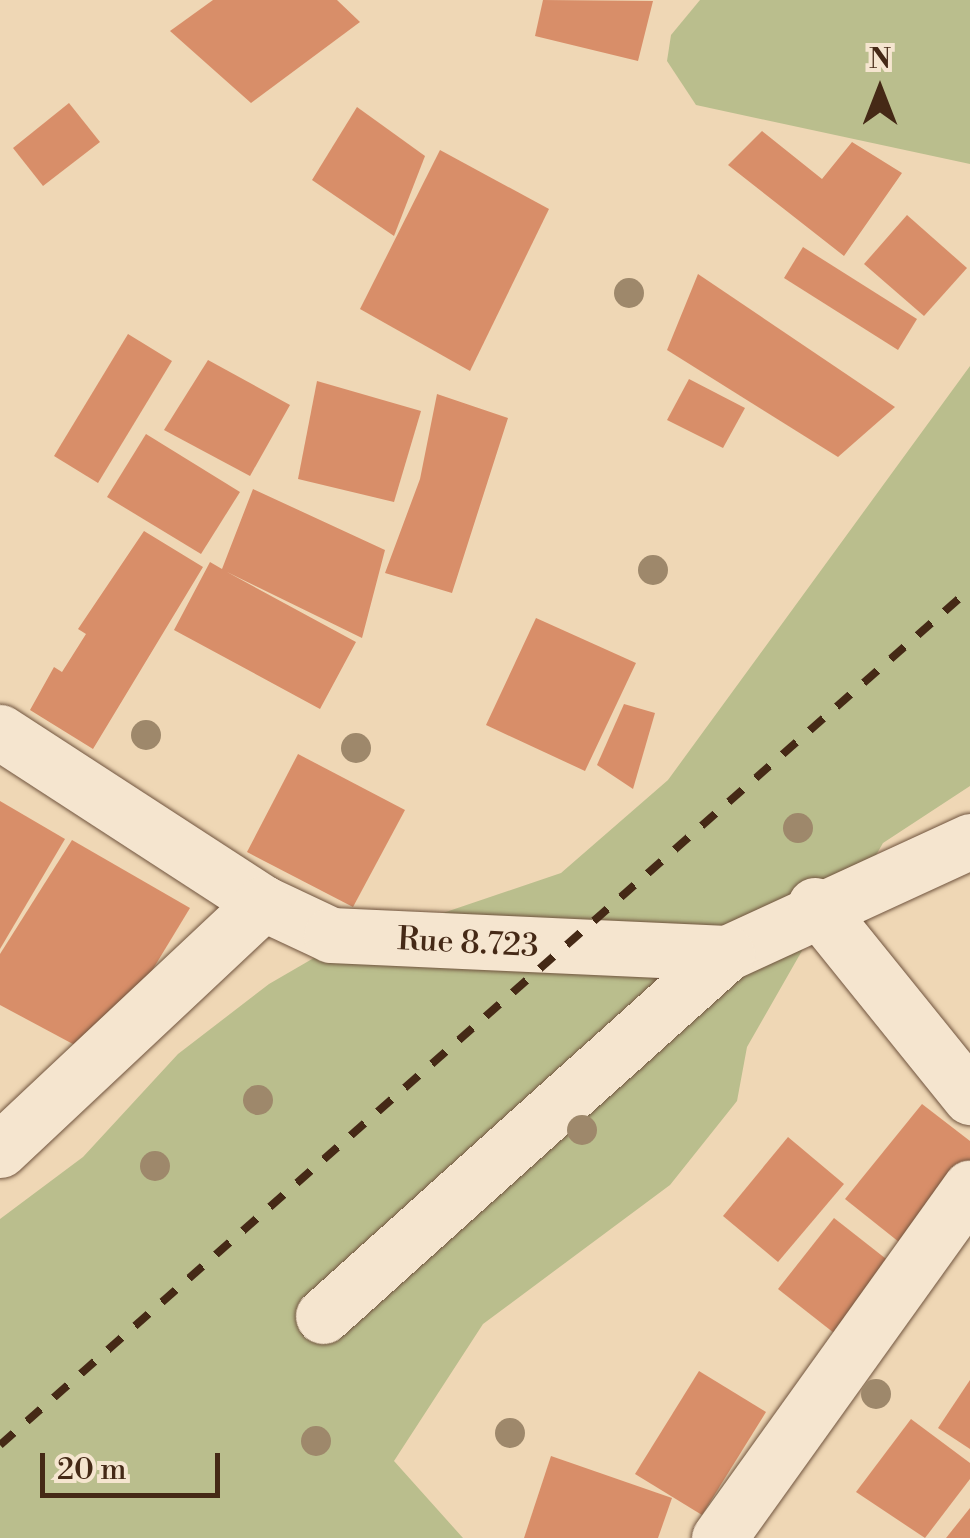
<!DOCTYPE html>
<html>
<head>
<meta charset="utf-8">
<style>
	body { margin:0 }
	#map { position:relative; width:970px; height:1538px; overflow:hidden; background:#efd7b5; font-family:"Libre Bodoni",serif }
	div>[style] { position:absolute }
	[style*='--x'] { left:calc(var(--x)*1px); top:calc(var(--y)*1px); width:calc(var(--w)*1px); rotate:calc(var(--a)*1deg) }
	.green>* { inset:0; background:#babe8d }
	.building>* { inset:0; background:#d88e69 }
	.roads { filter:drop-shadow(0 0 2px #70543e) drop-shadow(0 0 2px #70543e) }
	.street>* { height:55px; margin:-27.5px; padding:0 27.5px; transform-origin:27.5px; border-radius:27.5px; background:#f5e5cf }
	.rail>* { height:8px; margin-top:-4px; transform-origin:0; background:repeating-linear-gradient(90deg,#452916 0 18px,transparent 0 36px) }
	.trees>* { width:30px; height:30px; margin:-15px; border-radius:50%; background:#9e886b }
	span { translate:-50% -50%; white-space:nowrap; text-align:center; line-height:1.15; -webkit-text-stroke:8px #f5e5cf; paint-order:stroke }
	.street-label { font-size:32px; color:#452916 }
	.north { position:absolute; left:830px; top:40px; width:100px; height:100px; -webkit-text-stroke:8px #f5e5cf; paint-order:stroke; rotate:0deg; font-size:28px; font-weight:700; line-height:40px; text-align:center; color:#452916 }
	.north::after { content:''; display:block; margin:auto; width:35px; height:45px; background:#452916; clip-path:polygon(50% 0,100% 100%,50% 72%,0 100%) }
	.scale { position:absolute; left:40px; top:1453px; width:180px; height:45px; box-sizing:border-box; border:5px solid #452916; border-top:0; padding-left:12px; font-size:30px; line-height:35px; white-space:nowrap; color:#452916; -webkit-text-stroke:8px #f5e5cf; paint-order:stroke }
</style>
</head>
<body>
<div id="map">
	<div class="green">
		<i style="clip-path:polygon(700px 0,970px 0,970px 164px,696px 105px,667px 61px,671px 35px)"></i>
		<i style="clip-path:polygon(970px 366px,970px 786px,883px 843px,856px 890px,827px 907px,747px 1047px,737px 1101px,670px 1185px,483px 1324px,394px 1461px,463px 1538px,0 1538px,0 1219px,83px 1157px,178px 1054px,269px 984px,319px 955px,561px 873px,668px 780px)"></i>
	</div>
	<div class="building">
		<i style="clip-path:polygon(213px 0,337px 0,360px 22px,251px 103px,170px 31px)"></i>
		<i style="clip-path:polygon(543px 0,653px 1px,638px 61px,535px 36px)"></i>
		<i style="clip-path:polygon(69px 103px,100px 142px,43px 186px,13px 148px)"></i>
		<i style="clip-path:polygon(357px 107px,425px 156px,394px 236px,312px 180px)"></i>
		<i style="clip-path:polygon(762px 131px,822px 179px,852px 142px,902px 173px,844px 256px,728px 165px)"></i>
		<i style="clip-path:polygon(440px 150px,549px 209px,470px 371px,360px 309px)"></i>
		<i style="clip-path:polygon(907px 215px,967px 268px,924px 316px,864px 264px)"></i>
		<i style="clip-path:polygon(803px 247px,917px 319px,898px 350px,784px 278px)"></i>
		<i style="clip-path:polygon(698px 274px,895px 407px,838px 457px,667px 350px)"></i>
		<i style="clip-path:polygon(128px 334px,172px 361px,98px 483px,54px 456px)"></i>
		<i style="clip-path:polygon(208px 360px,290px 405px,250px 476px,164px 430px)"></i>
		<i style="clip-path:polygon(689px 379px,745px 408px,723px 448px,667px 420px)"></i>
		<i style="clip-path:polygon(317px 381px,421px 411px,394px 502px,298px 479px)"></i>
		<i style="clip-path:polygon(437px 394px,508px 418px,452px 593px,385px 573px,420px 479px)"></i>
		<i style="clip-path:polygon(146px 434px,240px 492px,201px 554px,107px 497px)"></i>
		<i style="clip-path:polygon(253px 489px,385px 550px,362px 638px,227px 572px,356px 642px,320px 709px,174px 630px,210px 562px,222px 569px)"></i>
		<i style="clip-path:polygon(144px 531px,203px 567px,93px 749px,30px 710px,54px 667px,62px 672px,86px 634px,78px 629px)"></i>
		<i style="clip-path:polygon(536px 618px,636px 663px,585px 771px,486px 725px)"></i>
		<i style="clip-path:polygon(624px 704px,655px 713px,633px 789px,597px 765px)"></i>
		<i style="clip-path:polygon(298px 754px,405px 810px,353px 907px,247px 852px)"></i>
		<i style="clip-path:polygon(0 801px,65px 839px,0 949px)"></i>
		<i style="clip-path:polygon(72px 840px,190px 908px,99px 1058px,0 1005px,0 954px)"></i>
		<i style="clip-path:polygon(922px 1104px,970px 1141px,970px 1165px,904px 1246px,845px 1199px)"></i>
		<i style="clip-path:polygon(788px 1137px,844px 1184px,778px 1262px,723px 1216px)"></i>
		<i style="clip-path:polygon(834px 1218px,890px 1262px,834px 1333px,778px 1289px)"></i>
		<i style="clip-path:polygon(699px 1371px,766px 1412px,702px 1515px,635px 1474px)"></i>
		<i style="clip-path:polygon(970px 1380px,970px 1449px,938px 1428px)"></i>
		<i style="clip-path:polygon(911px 1419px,970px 1463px,970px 1479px,925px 1538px,856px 1492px)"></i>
		<i style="clip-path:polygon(551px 1456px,672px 1498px,658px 1538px,524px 1538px)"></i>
		<i style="clip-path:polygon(970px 1508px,970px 1538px,946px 1538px)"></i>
	</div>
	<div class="roads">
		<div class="street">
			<i style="--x:0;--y:732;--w:314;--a:33"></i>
			<i style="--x:263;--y:903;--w:75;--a:25.2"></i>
			<i style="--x:331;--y:935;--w:396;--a:2.6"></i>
			<i style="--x:727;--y:953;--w:268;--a:-24.7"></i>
			<i style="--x:815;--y:905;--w:247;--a:51.1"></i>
			<i style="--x:0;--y:1150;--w:361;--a:-43.2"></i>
			<i style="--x:323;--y:1316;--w:543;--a:-41.94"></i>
			<i style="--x:719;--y:1538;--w:431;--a:-54.4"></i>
		</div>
	</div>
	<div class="rail">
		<i style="--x:0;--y:1445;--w:1294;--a:-41.43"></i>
	</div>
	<div class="trees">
		<i style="left:629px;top:293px"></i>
		<i style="left:653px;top:570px"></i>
		<i style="left:146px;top:735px"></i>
		<i style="left:356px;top:748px"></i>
		<i style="left:798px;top:828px"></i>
		<i style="left:258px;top:1100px"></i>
		<i style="left:582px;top:1130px"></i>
		<i style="left:155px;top:1166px"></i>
		<i style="left:876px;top:1394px"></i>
		<i style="left:510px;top:1433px"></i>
		<i style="left:316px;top:1441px"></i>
	</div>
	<div class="street-label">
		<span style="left:468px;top:943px;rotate:3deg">Rue 8.723</span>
	</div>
	<div class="north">N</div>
	<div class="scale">20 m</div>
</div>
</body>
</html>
